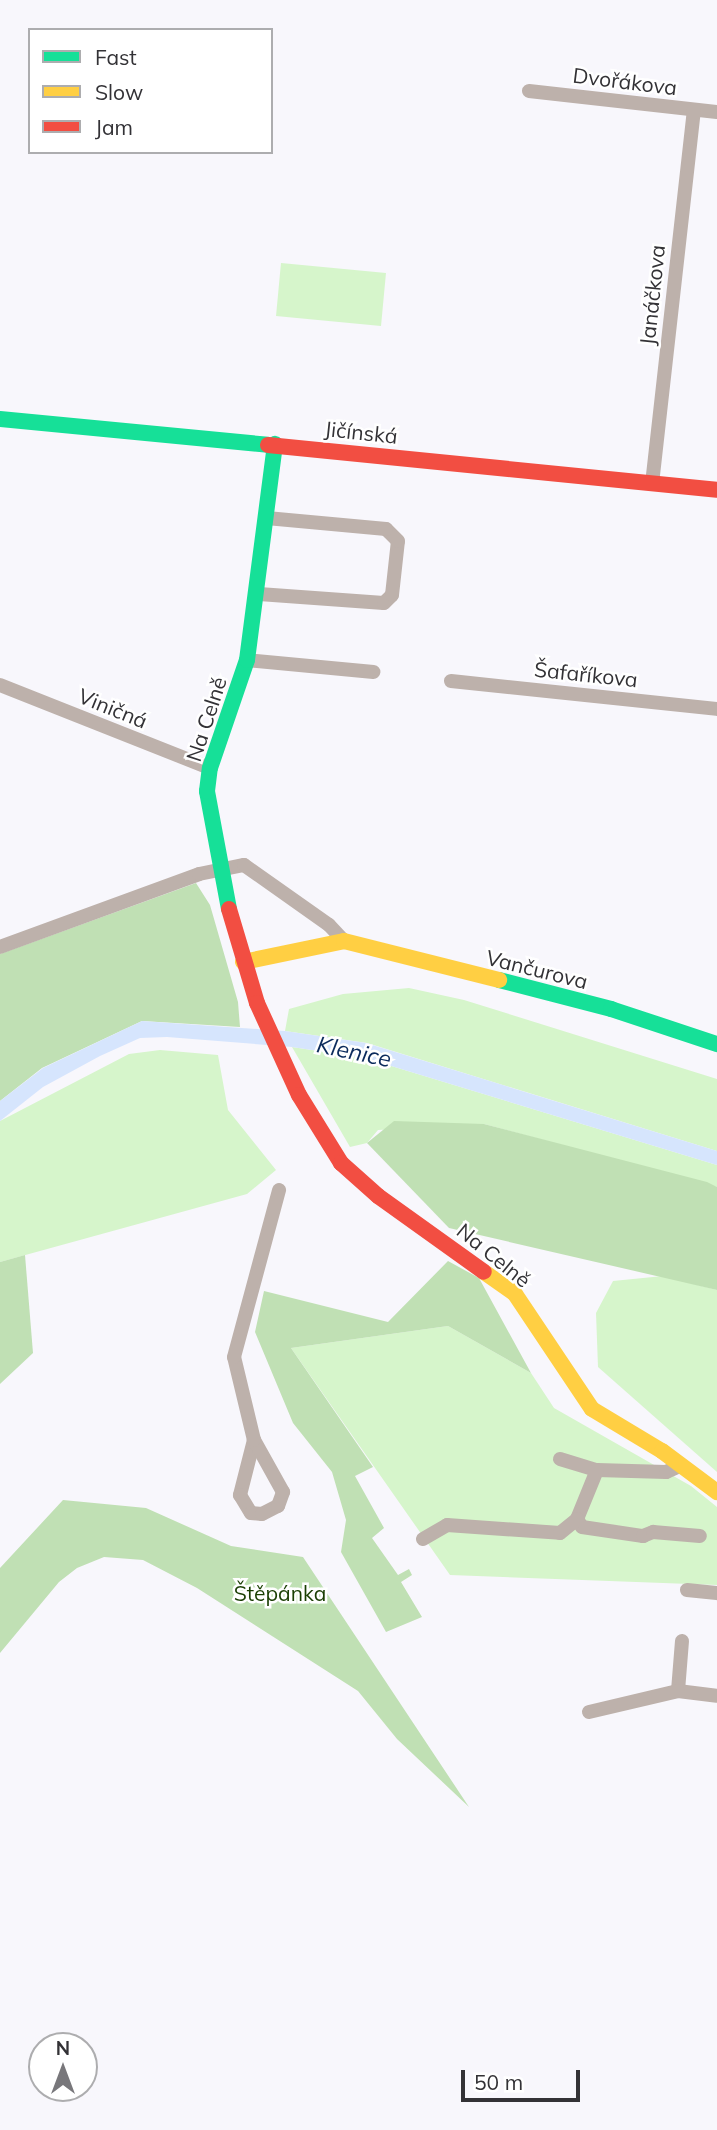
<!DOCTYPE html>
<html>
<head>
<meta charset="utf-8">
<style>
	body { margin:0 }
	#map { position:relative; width:717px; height:2130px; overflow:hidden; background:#f8f7fc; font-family:Mulish,sans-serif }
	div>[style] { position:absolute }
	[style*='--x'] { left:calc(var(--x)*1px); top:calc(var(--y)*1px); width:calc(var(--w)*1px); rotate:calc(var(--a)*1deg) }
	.green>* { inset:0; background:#d6f5cb }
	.forest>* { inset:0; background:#c0e0b4 }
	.water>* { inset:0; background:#d6e5fd }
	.street>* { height:14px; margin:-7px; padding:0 7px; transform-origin:7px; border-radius:7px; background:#bdb1ab }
	.fast>* { height:16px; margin:-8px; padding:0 8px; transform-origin:8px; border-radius:8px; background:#16e098 }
	.slow>* { height:16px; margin:-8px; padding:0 8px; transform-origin:8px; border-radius:8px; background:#ffcf43 }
	.jam>* { height:16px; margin:-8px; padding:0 8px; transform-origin:8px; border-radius:8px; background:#f24e42 }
	span { translate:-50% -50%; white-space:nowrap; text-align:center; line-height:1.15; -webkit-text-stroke:5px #fff; paint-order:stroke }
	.street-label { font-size:21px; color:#333236 }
	.park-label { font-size:21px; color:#193e02 }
	.water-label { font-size:23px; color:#0b2b5c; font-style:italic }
	.legend { position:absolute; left:28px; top:28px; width:245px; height:126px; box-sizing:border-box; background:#fff; border:2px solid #adadaf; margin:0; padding:9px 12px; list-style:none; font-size:21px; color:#333236 }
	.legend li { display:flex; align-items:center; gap:14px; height:35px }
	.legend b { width:35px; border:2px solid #adadaf }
	.north { position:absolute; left:28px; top:2032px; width:70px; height:70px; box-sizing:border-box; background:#fff; border:2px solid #adadaf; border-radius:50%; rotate:0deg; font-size:19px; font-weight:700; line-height:28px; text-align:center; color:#333236 }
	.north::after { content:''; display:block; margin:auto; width:24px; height:32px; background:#78777b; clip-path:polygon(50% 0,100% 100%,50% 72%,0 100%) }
	.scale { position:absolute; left:461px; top:2070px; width:119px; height:32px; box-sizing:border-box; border:4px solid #333236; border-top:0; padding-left:9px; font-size:21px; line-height:24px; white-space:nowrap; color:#333236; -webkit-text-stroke:5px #fff; paint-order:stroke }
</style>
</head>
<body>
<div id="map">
	<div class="green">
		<i style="clip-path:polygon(281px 263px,386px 273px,381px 326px,276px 316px)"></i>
		<i style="clip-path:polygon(409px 988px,464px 1000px,717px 1079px,717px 1151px,367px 1043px,285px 1031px,289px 1009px,343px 994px)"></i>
		<i style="clip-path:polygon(292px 1047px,365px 1058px,717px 1165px,717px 1187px,484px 1124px,378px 1130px,367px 1143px,350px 1147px)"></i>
		<i style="clip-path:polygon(160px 1050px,218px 1055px,228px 1110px,276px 1170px,247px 1194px,0 1262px,0 1121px,129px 1054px)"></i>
		<i style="clip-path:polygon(663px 1276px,717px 1290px,717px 1472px,598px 1367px,596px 1313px,613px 1281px)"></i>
		<i style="clip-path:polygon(448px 1326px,531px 1373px,554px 1408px,691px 1486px,717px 1507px,717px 1585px,450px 1575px,291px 1348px)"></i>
	</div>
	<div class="forest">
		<i style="clip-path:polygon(196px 883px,210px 905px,238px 1002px,240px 1027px,142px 1021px,42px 1068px,0 1101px,0 954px)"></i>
		<i style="clip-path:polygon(394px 1121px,484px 1124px,707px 1182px,717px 1187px,717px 1290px,449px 1228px,367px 1143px)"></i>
		<i style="clip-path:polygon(25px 1255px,33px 1353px,0 1384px,0 1262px)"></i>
		<i style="clip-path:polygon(448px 1261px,479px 1278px,531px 1373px,448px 1326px,291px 1348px,373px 1467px,355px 1476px,384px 1528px,372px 1538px,398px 1575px,409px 1569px,412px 1575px,401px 1582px,422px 1617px,386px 1632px,341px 1552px,346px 1520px,332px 1472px,293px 1423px,255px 1332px,264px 1291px,388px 1322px)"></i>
		<i style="clip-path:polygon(63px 1500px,146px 1508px,231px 1546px,303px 1557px,469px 1807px,397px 1739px,358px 1691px,197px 1588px,143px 1560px,104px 1557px,77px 1568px,59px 1582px,0 1653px,0 1568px)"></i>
	</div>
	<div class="water">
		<i style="clip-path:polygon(142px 1021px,285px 1031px,366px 1043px,717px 1151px,717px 1165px,365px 1058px,292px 1047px,167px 1037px,140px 1038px,100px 1056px,43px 1087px,0 1121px,0 1101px,43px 1068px)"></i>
	</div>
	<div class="street">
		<i style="--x:529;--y:91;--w:189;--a:6.4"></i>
		<i style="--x:652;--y:484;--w:376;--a:-83.6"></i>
		<i style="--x:259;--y:594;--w:125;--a:4.1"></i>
		<i style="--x:384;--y:603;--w:11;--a:-45"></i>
		<i style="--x:392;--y:595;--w:54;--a:-83.7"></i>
		<i style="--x:398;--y:541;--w:17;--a:-135"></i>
		<i style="--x:386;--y:529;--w:120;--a:-174.7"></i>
		<i style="--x:247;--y:660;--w:127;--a:5.4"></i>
		<i style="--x:451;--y:681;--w:267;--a:6"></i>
		<i style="--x:0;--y:685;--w:226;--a:21.6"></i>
		<i style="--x:0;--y:947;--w:212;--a:-20.1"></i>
		<i style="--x:199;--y:874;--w:46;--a:-11.3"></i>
		<i style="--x:244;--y:865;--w:104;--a:35.2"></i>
		<i style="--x:329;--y:925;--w:22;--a:47"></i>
		<i style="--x:254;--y:1440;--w:57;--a:104.3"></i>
		<i style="--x:240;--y:1495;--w:21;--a:59"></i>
		<i style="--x:251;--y:1513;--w:11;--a:5"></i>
		<i style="--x:262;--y:1514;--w:18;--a:-27"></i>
		<i style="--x:278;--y:1506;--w:15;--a:-70"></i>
		<i style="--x:283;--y:1492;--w:60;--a:-119.1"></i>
		<i style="--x:254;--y:1440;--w:85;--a:-103.5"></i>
		<i style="--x:234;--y:1357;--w:173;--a:-74.9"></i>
		<i style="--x:560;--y:1459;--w:39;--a:17"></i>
		<i style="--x:597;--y:1470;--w:69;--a:1.7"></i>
		<i style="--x:666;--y:1472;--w:17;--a:-24"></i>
		<i style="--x:597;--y:1470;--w:53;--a:112.2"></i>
		<i style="--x:577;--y:1519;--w:9;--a:58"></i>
		<i style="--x:582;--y:1527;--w:62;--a:8.4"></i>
		<i style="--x:643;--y:1536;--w:11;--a:-22"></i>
		<i style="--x:653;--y:1532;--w:47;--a:4.9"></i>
		<i style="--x:423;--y:1539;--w:28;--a:-30"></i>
		<i style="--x:447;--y:1525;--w:113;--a:4"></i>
		<i style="--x:560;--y:1533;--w:22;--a:-39"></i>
		<i style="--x:687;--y:1590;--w:30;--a:6"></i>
		<i style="--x:682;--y:1641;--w:50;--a:94.6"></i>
		<i style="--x:678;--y:1691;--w:39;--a:7"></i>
		<i style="--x:589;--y:1712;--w:91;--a:-13.3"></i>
	</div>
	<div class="fast">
		<i style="--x:0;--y:419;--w:269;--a:5.5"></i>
		<i style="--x:229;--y:909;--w:120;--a:-100.6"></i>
		<i style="--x:207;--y:791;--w:23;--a:-83"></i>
		<i style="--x:210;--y:768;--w:114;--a:-71.1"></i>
		<i style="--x:247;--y:660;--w:218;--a:-82.6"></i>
		<i style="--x:499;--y:980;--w:116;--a:14.5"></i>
		<i style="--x:611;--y:1009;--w:112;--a:18.3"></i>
	</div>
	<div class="slow">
		<i style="--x:243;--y:962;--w:103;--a:-11.7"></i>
		<i style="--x:344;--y:941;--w:160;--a:14.1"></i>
		<i style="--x:484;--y:1272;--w:38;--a:35"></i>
		<i style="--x:515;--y:1294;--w:138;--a:56.2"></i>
		<i style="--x:592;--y:1409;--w:82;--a:31"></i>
		<i style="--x:662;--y:1451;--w:69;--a:36.7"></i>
	</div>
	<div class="jam">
		<i style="--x:268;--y:445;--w:451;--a:5.7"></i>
		<i style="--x:229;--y:909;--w:98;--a:73.4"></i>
		<i style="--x:257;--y:1003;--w:101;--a:65.5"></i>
		<i style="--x:299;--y:1095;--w:80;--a:58.3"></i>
		<i style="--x:341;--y:1163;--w:50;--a:41.7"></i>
		<i style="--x:378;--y:1196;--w:130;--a:35.6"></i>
	</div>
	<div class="street-label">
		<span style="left:625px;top:81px;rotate:7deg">Dvořákova</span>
		<span style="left:652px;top:295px;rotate:-84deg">Janáčkova</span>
		<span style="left:361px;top:432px;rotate:6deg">Jičínská</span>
		<span style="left:586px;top:674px;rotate:6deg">Šafaříkova</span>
		<span style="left:113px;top:708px;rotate:22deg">Viničná</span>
		<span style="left:206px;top:719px;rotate:-72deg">Na Celně</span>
		<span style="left:537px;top:969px;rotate:14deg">Vančurova</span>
		<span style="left:494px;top:1255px;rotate:39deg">Na Celně</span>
	</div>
	<div class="park-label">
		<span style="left:280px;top:1593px">Štěpánka</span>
	</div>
	<div class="water-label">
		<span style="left:354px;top:1052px;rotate:12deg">Klenice</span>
	</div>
	<ul class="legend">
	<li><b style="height:9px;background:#16e098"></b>Fast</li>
	<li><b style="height:9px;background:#ffcf43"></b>Slow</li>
	<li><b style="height:9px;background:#f24e42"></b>Jam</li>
	</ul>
	<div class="north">N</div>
	<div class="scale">50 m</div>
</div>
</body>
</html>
